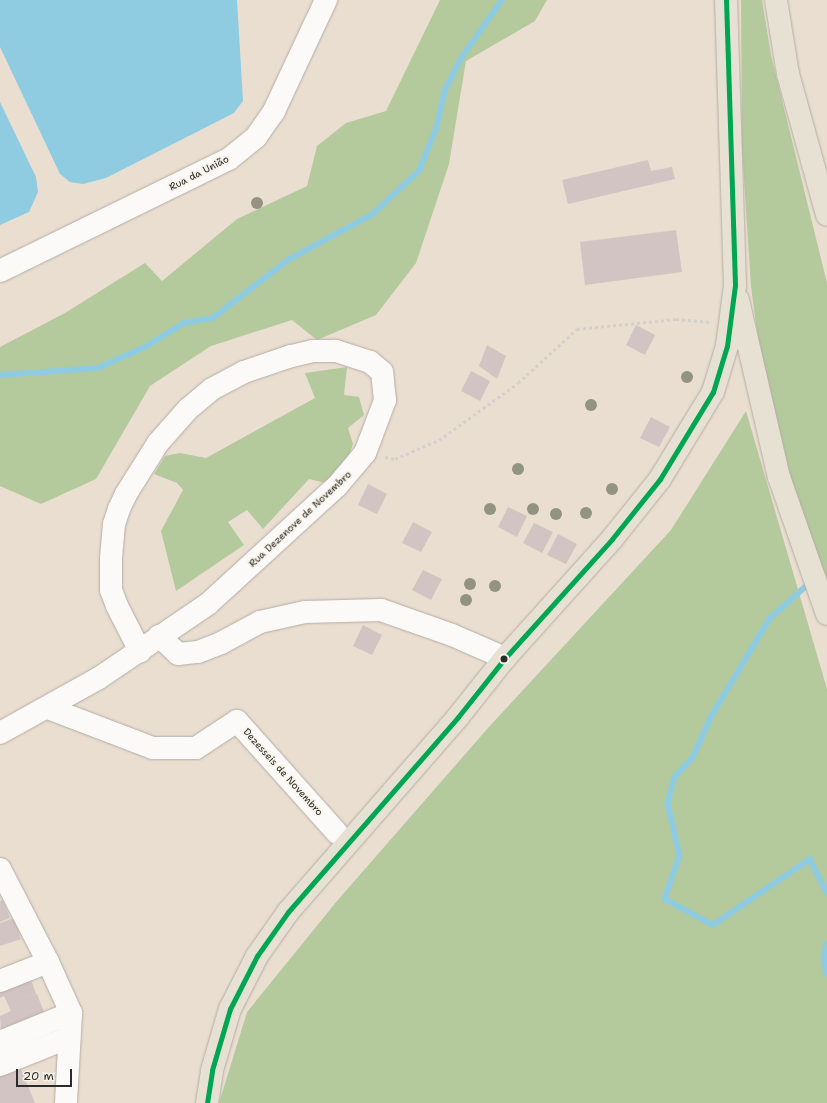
<!DOCTYPE html>
<html>
<head>
<meta charset="utf-8">
<style>
	body { margin:0 }
	#map { position:relative; width:827px; height:1103px; overflow:hidden; background:#eaded0; font-family:"Shantell Sans",sans-serif }
	div>[style] { position:absolute }
	[style*='--x'] { left:calc(var(--x)*1px); top:calc(var(--y)*1px); width:calc(var(--w)*1px); rotate:calc(var(--a)*1deg) }
	.forest>* { inset:0; background:#b4ca9d }
	.water>* { inset:0; background:#90cce1 }
	.stream>* { height:5.5px; margin:-2.75px; padding:0 2.75px; transform-origin:2.75px; border-radius:2.75px; background:#90cce1 }
	.building>* { inset:0; background:#d2c4c2 }
	.path>* { height:2.5px; margin-top:-1.25px; transform-origin:0; background:repeating-linear-gradient(90deg,#d4d0cd 0 3px,transparent 0 6px) }
	.roads { filter:drop-shadow(0 0 1px #b4aca4) drop-shadow(0 0 1px #b4aca4) }
	.minor>* { height:22px; margin:-11px; padding:0 11px; transform-origin:11px; border-radius:11px; background:#fcfaf8 }
	.highway>* { height:22px; margin:-11px; padding:0 11px; transform-origin:11px; border-radius:11px; background:#e7e1d3 }
	.bus-1>* { height:5px; margin:-2.5px; padding:0 2.5px; transform-origin:2.5px; border-radius:2.5px; background:#00a651 }
	.trees>* { width:12px; height:12px; margin:-6px; border-radius:50%; background:#939382 }
	.dots>* { width:11px; height:11px; translate:-50% -50%; box-sizing:border-box; border:2px solid #f7f3e8; border-radius:50% }
	span { translate:-50% -50%; white-space:nowrap; text-align:center; line-height:1.15; -webkit-text-stroke:3.5px #f7f3e8; paint-order:stroke }
	.street-label { font-size:10px; color:#2b2b2b }
	.scale { position:absolute; left:16px; top:1069px; width:56px; height:18px; box-sizing:border-box; border:2px solid #2b2b2b; border-top:0; padding-left:5px; font-size:12px; line-height:14px; white-space:nowrap; color:#2b2b2b; -webkit-text-stroke:3px #f7f3e8; paint-order:stroke }
</style>
</head>
<body>
<div id="map">
	<div class="forest">
		<i style="clip-path:polygon(440px 0,547px 0,535px 21px,466px 61px,449px 164px,416px 263px,376px 315px,317px 340px,292px 320px,211px 346px,150px 386px,96px 479px,41px 504px,0 486px,0 347px,65px 313px,145px 263px,162px 281px,237px 219px,307px 186px,317px 146px,346px 123px,386px 111px)"></i>
		<i style="clip-path:polygon(741px 0,762px 0,771px 55px,827px 283px,827px 579px,788px 478px,765px 389px,751px 287px,742px 148px)"></i>
		<i style="clip-path:polygon(347px 367px,344px 395px,359px 397px,364px 415px,348px 428px,353px 444px,342px 476px,333px 485px,309px 479px,263px 529px,247px 510px,228px 522px,244px 545px,176px 591px,161px 531px,183px 490px,177px 483px,154px 474px,165px 456px,180px 453px,206px 458px,315px 398px,305px 373px)"></i>
		<i style="clip-path:polygon(746px 411px,827px 689px,827px 1103px,219px 1103px,247px 1012px,337px 901px,488px 728px,671px 530px)"></i>
	</div>
	<div class="water">
		<i style="clip-path:polygon(0 0,237px 0,243px 101px,234px 113px,106px 178px,83px 184px,70px 182px,60px 174px,0 47px)"></i>
		<i style="clip-path:polygon(0 102px,36px 177px,38px 192px,29px 212px,0 225px)"></i>
	</div>
	<div class="stream">
		<i style="--x:0;--y:375;--w:98;--a:-4.1"></i>
		<i style="--x:98;--y:368;--w:51;--a:-24.1"></i>
		<i style="--x:145;--y:347;--w:46;--a:-31.6"></i>
		<i style="--x:184;--y:323;--w:29;--a:-10"></i>
		<i style="--x:213;--y:318;--w:95;--a:-37.7"></i>
		<i style="--x:288;--y:260;--w:97;--a:-28.4"></i>
		<i style="--x:373;--y:214;--w:63;--a:-43.1"></i>
		<i style="--x:419;--y:171;--w:45;--a:-68"></i>
		<i style="--x:436;--y:129;--w:40;--a:-77"></i>
		<i style="--x:445;--y:90;--w:37;--a:-63"></i>
		<i style="--x:462;--y:57;--w:70;--a:-54.9"></i>
		<i style="--x:808;--y:585;--w:51;--a:138.2"></i>
		<i style="--x:770;--y:619;--w:115;--a:120.8"></i>
		<i style="--x:711;--y:718;--w:44;--a:114.2"></i>
		<i style="--x:693;--y:758;--w:26;--a:133"></i>
		<i style="--x:675;--y:777;--w:27;--a:105"></i>
		<i style="--x:668;--y:803;--w:54;--a:77.2"></i>
		<i style="--x:680;--y:856;--w:46;--a:109.2"></i>
		<i style="--x:665;--y:899;--w:55;--a:28.4"></i>
		<i style="--x:713;--y:925;--w:117;--a:-34.2"></i>
		<i style="--x:810;--y:859;--w:38;--a:63"></i>
		<i style="--x:827;--y:944;--w:15;--a:101"></i>
		<i style="--x:824;--y:959;--w:15;--a:79"></i>
	</div>
	<div class="building">
		<i style="clip-path:polygon(648px 160px,651px 171px,672px 167px,675px 179px,568px 204px,562px 180px)"></i>
		<i style="clip-path:polygon(676px 230px,682px 272px,585px 285px,580px 242px)"></i>
		<i style="clip-path:polygon(636px 325px,655px 335px,645px 355px,626px 345px)"></i>
		<i style="clip-path:polygon(487px 345px,506px 356px,497px 379px,479px 366px)"></i>
		<i style="clip-path:polygon(471px 371px,490px 381px,480px 401px,461px 391px)"></i>
		<i style="clip-path:polygon(651px 417px,670px 427px,659px 447px,640px 438px)"></i>
		<i style="clip-path:polygon(368px 484px,387px 494px,377px 514px,358px 505px)"></i>
		<i style="clip-path:polygon(508px 507px,527px 516px,517px 537px,498px 527px)"></i>
		<i style="clip-path:polygon(413px 522px,432px 532px,421px 552px,402px 543px)"></i>
		<i style="clip-path:polygon(534px 523px,553px 532px,542px 553px,523px 543px)"></i>
		<i style="clip-path:polygon(558px 534px,577px 544px,566px 564px,547px 555px)"></i>
		<i style="clip-path:polygon(423px 570px,442px 579px,431px 600px,412px 590px)"></i>
		<i style="clip-path:polygon(363px 625px,382px 635px,372px 655px,353px 646px)"></i>
		<i style="clip-path:polygon(3px 900px,10px 918px,0 922px,0 901px)"></i>
		<i style="clip-path:polygon(14px 918px,21px 939px,0 946px,0 923px)"></i>
		<i style="clip-path:polygon(30px 976px,36px 994px,25px 998px,37px 994px,44px 1012px,1px 1029px,0 1016px,11px 1011px,4px 996px,0 998px,0 988px)"></i>
		<i style="clip-path:polygon(20px 1067px,35px 1103px,0 1103px,0 1076px)"></i>
	</div>
	<div class="path">
		<i style="--x:385;--y:457;--w:10;--a:11"></i>
		<i style="--x:395;--y:459;--w:48;--a:-23.4"></i>
		<i style="--x:439;--y:440;--w:97;--a:-35.8"></i>
		<i style="--x:518;--y:383;--w:80;--a:-42.5"></i>
		<i style="--x:577;--y:329;--w:100;--a:-5.8"></i>
		<i style="--x:676;--y:319;--w:35;--a:5"></i>
	</div>
	<div class="roads">
		<div class="minor">
			<i style="--x:0;--y:271;--w:255;--a:-26.1"></i>
			<i style="--x:229;--y:159;--w:35;--a:-39"></i>
			<i style="--x:256;--y:137;--w:32;--a:-55"></i>
			<i style="--x:274;--y:111;--w:123;--a:-64.9"></i>
			<i style="--x:159;--y:636;--w:26;--a:43"></i>
			<i style="--x:178;--y:654;--w:20;--a:-6"></i>
			<i style="--x:198;--y:652;--w:25;--a:-21"></i>
			<i style="--x:221;--y:643;--w:44;--a:-28.3"></i>
			<i style="--x:260;--y:622;--w:46;--a:-12.5"></i>
			<i style="--x:305;--y:612;--w:76;--a:-1.5"></i>
			<i style="--x:381;--y:610;--w:75;--a:19.4"></i>
			<i style="--x:452;--y:635;--w:58;--a:23.5"></i>
			<i style="--x:48;--y:708;--w:112;--a:20.9"></i>
			<i style="--x:153;--y:748;--w:43;--a:0"></i>
			<i style="--x:196;--y:748;--w:49;--a:-33.4"></i>
			<i style="--x:237;--y:721;--w:150;--a:48.2"></i>
			<i style="--x:0;--y:733;--w:113;--a:-29.1"></i>
			<i style="--x:99;--y:678;--w:132;--a:-34.2"></i>
			<i style="--x:208;--y:604;--w:175;--a:-42.5"></i>
			<i style="--x:337;--y:486;--w:43;--a:-49.7"></i>
			<i style="--x:365;--y:453;--w:14;--a:-69"></i>
			<i style="--x:370;--y:440;--w:43;--a:-69.4"></i>
			<i style="--x:385;--y:400;--w:28;--a:-96"></i>
			<i style="--x:382;--y:372;--w:16;--a:-140"></i>
			<i style="--x:370;--y:362;--w:36;--a:-162"></i>
			<i style="--x:336;--y:351;--w:23;--a:180"></i>
			<i style="--x:313;--y:351;--w:23;--a:167"></i>
			<i style="--x:291;--y:356;--w:50;--a:161.2"></i>
			<i style="--x:244;--y:372;--w:36;--a:152"></i>
			<i style="--x:212;--y:389;--w:31;--a:140"></i>
			<i style="--x:188;--y:409;--w:45;--a:131.4"></i>
			<i style="--x:158;--y:443;--w:60;--a:122.1"></i>
			<i style="--x:126;--y:494;--w:17;--a:115"></i>
			<i style="--x:119;--y:509;--w:16;--a:108"></i>
			<i style="--x:114;--y:524;--w:35;--a:95"></i>
			<i style="--x:111;--y:559;--w:31;--a:90"></i>
			<i style="--x:111;--y:590;--w:17;--a:69"></i>
			<i style="--x:117;--y:606;--w:51;--a:62.9"></i>
			<i style="--x:0;--y:869;--w:105;--a:62.7"></i>
			<i style="--x:48;--y:962;--w:56;--a:65.7"></i>
			<i style="--x:71;--y:1013;--w:90;--a:93.2"></i>
			<i style="--x:0;--y:981;--w:52;--a:-21.6"></i>
			<i style="--x:0;--y:1042;--w:77;--a:-22.2"></i>
			<i style="--x:0;--y:1065;--w:75;--a:-21.8"></i>
		</div>
		<div class="highway">
			<i style="--x:776;--y:0;--w:75;--a:80.8"></i>
			<i style="--x:788;--y:74;--w:146;--a:74.5"></i>
			<i style="--x:738;--y:300;--w:182;--a:77"></i>
			<i style="--x:779;--y:477;--w:145;--a:70.7"></i>
			<i style="--x:207;--y:1103;--w:33;--a:-81"></i>
			<i style="--x:212;--y:1070;--w:64;--a:-73.6"></i>
			<i style="--x:230;--y:1009;--w:59;--a:-63"></i>
			<i style="--x:257;--y:956;--w:54;--a:-54.8"></i>
			<i style="--x:288;--y:912;--w:259;--a:-48.9"></i>
			<i style="--x:458;--y:717;--w:75;--a:-51.5"></i>
			<i style="--x:505;--y:658;--w:160;--a:-48"></i>
			<i style="--x:612;--y:539;--w:77;--a:-51.3"></i>
			<i style="--x:660;--y:479;--w:102;--a:-58.7"></i>
			<i style="--x:713;--y:392;--w:48;--a:-73.1"></i>
			<i style="--x:727;--y:346;--w:62;--a:-82.5"></i>
			<i style="--x:735;--y:285;--w:285;--a:-91.8"></i>
		</div>
	</div>
	<div class="bus-1">
		<i style="--x:207;--y:1103;--w:33;--a:-81"></i>
		<i style="--x:212;--y:1070;--w:64;--a:-73.6"></i>
		<i style="--x:230;--y:1009;--w:59;--a:-63"></i>
		<i style="--x:257;--y:956;--w:54;--a:-54.8"></i>
		<i style="--x:288;--y:912;--w:259;--a:-48.9"></i>
		<i style="--x:458;--y:717;--w:75;--a:-51.5"></i>
		<i style="--x:505;--y:658;--w:160;--a:-48"></i>
		<i style="--x:612;--y:539;--w:77;--a:-51.3"></i>
		<i style="--x:660;--y:479;--w:102;--a:-58.7"></i>
		<i style="--x:713;--y:392;--w:48;--a:-73.1"></i>
		<i style="--x:727;--y:346;--w:62;--a:-82.5"></i>
		<i style="--x:735;--y:285;--w:285;--a:-91.8"></i>
	</div>
	<div class="trees">
		<i style="left:257px;top:203px"></i>
		<i style="left:687px;top:377px"></i>
		<i style="left:591px;top:405px"></i>
		<i style="left:518px;top:469px"></i>
		<i style="left:612px;top:489px"></i>
		<i style="left:490px;top:509px"></i>
		<i style="left:533px;top:509px"></i>
		<i style="left:586px;top:513px"></i>
		<i style="left:556px;top:514px"></i>
		<i style="left:470px;top:584px"></i>
		<i style="left:495px;top:586px"></i>
		<i style="left:466px;top:600px"></i>
	</div>
	<div class="dots">
		<i style="left:504px;top:659px;background:#2b2b2b"></i>
	</div>
	<div class="street-label">
		<span style="left:199px;top:173px;rotate:-27deg">Rua da União</span>
		<span style="left:300px;top:519px;rotate:-43deg">Rua Dezenove de Novembro</span>
		<span style="left:283px;top:772px;rotate:48deg">Dezesseis de Novembro</span>
	</div>
	<div class="scale">20 m</div>
</div>
</body>
</html>
